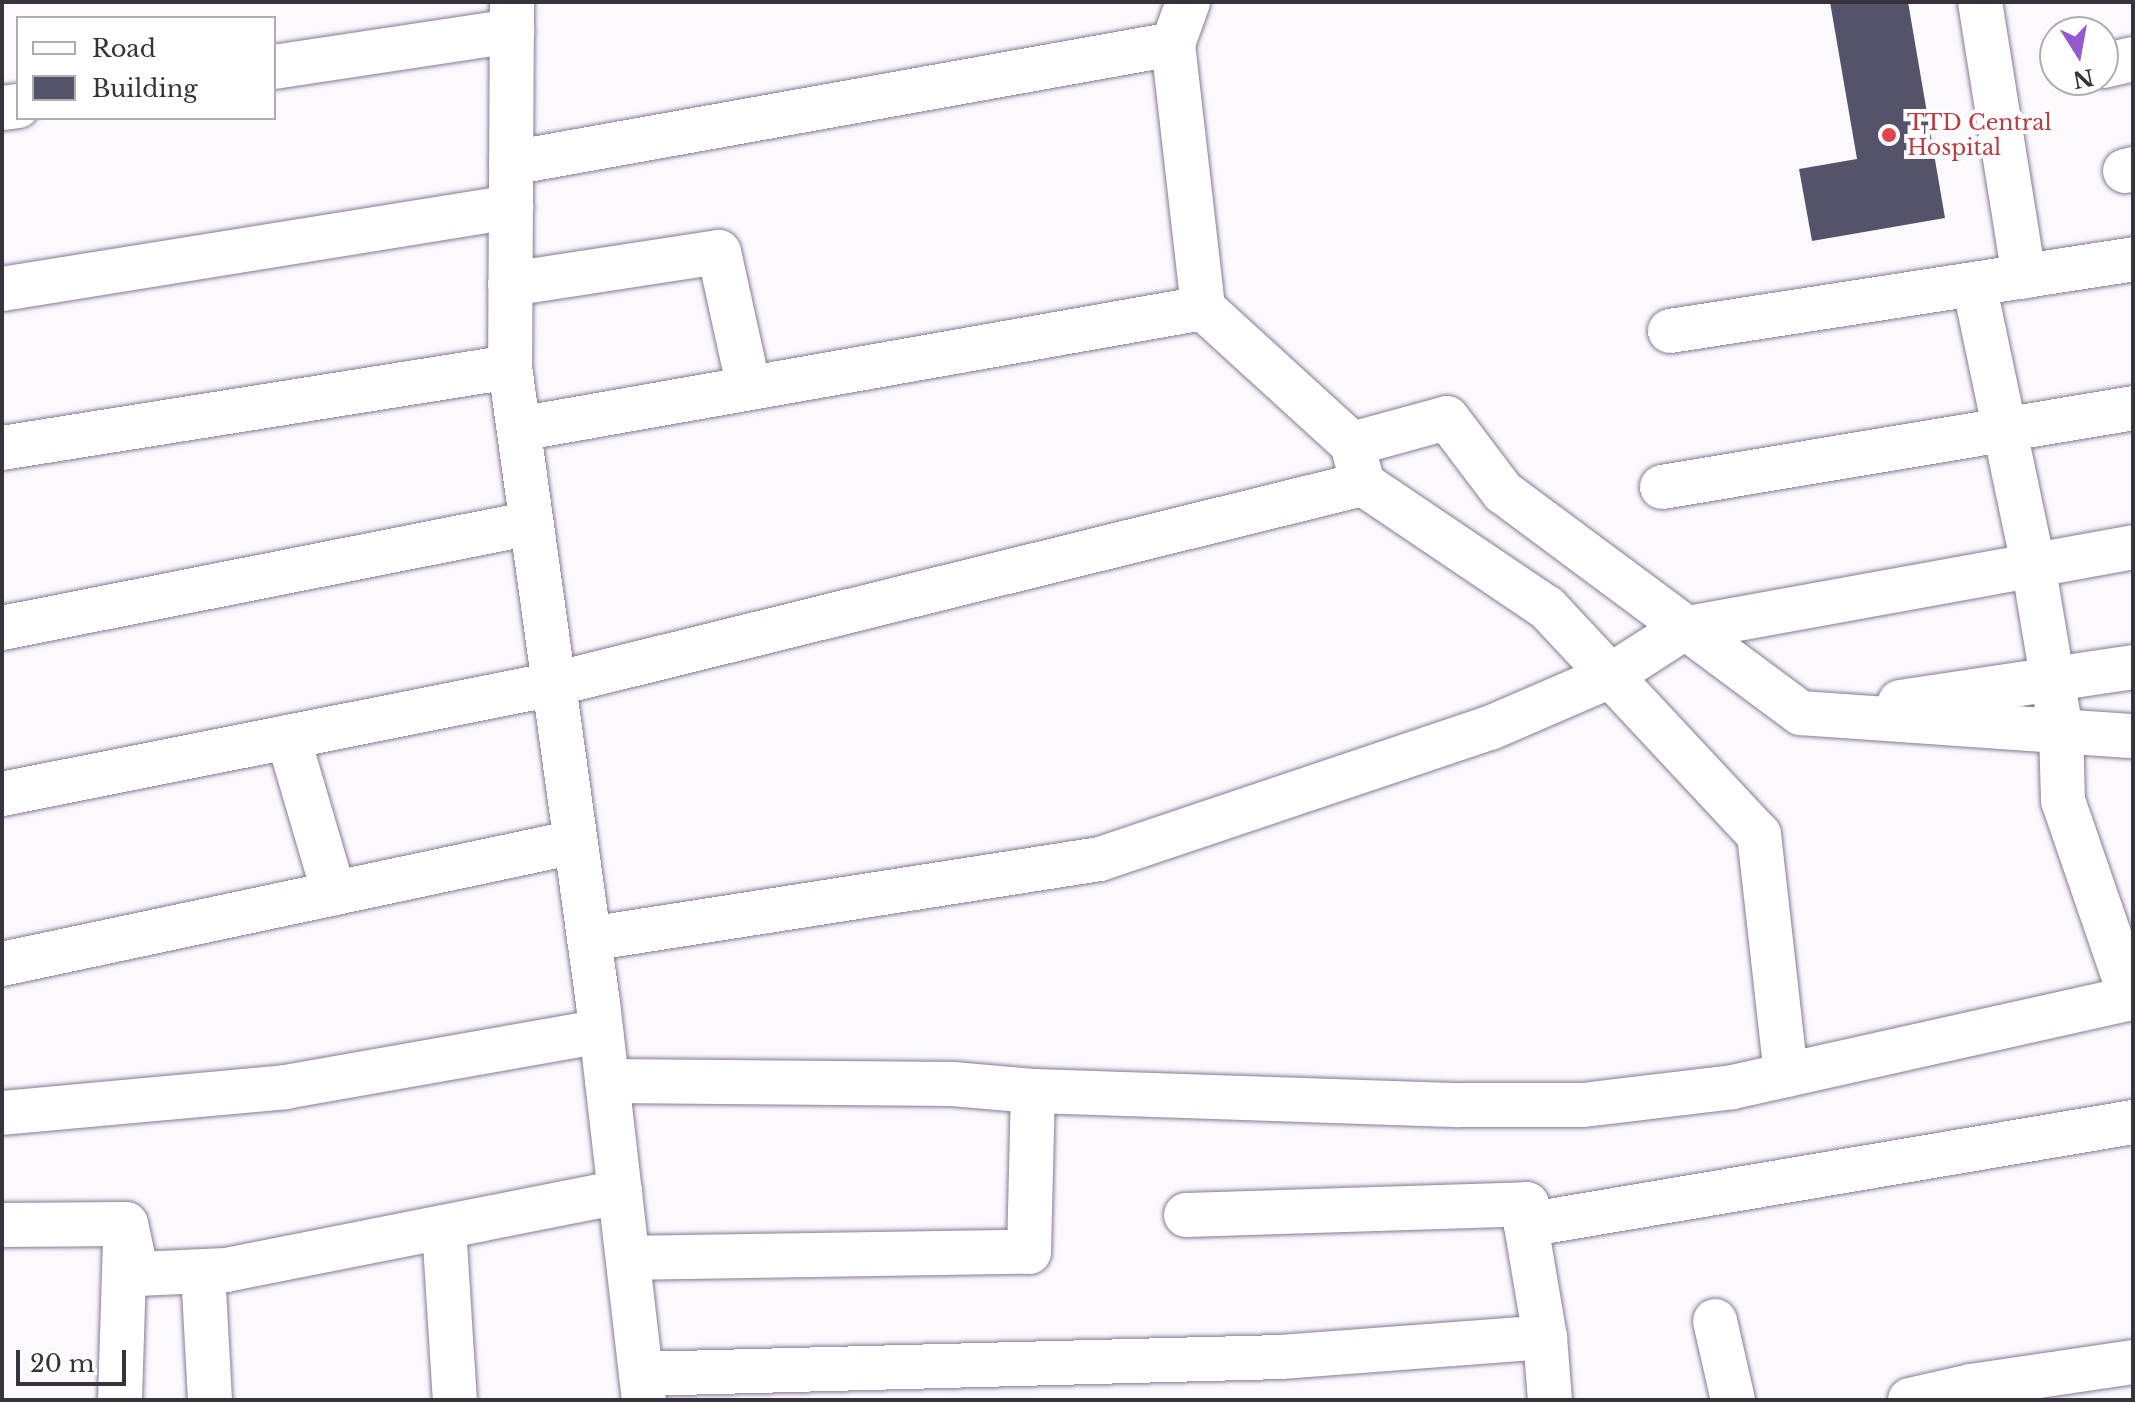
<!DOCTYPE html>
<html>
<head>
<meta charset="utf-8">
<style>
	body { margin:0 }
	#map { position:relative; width:2135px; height:1402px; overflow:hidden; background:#fbf8fe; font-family:"Libre Baskerville",serif }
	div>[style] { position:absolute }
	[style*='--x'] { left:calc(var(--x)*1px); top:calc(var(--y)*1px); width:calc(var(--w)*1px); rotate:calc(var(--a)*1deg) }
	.building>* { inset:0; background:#54536a }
	.roads { filter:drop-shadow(0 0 2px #877a91) drop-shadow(0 0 2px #877a91) }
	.minor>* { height:44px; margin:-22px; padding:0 22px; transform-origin:22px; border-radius:22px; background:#fff }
	.dots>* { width:22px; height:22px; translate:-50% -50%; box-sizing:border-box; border:4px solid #fff; border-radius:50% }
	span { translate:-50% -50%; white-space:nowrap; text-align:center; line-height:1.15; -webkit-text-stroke:8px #fff; paint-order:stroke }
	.health-label { font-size:22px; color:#be3a42 }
	.left { translate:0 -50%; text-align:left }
	.frame { position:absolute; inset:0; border:4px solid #38323c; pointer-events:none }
	.legend { position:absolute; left:16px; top:16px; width:260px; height:104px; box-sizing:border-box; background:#fff; border:2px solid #afadb1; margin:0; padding:10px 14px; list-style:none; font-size:24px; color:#38323c }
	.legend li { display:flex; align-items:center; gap:16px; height:40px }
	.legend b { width:40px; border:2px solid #afadb1 }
	.north { position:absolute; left:2039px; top:16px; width:80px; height:80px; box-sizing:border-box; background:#fff; border:2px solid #afadb1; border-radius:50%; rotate:169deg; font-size:22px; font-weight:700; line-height:32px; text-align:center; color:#38323c }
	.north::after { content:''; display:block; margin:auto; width:28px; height:36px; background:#9459d0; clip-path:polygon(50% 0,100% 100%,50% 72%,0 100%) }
	.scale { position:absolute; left:16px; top:1350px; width:110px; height:36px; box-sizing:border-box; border:4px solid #38323c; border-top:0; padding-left:10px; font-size:24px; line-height:28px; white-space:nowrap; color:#38323c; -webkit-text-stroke:6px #fff; paint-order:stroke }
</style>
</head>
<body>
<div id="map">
	<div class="building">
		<i style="clip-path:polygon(1830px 2px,1908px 2px,1945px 218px,1812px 241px,1799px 169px,1857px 159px)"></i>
	</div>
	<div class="roads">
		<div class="minor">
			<i style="--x:512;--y:2;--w:365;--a:90.3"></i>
			<i style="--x:510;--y:367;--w:642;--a:82.12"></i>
			<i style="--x:598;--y:1003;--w:400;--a:83.4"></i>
			<i style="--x:1980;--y:2;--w:278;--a:80.9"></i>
			<i style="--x:1173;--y:44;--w:45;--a:-70.3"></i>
			<i style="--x:2103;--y:66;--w:31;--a:-13"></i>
			<i style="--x:274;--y:67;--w:241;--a:-8.6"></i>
			<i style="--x:2;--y:108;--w:16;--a:-7"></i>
			<i style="--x:511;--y:163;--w:673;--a:-10.19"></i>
			<i style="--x:1173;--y:44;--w:266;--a:83.5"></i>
			<i style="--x:1203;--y:308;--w:202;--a:42.4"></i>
			<i style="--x:2125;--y:171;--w:8;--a:-14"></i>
			<i style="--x:510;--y:284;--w:211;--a:-8.7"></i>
			<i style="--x:719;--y:252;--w:139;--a:77.6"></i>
			<i style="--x:2;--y:289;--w:516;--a:-9.15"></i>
			<i style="--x:1670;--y:331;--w:469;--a:-8.8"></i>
			<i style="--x:519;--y:429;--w:695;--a:-10.03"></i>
			<i style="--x:2;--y:448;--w:514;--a:-9.06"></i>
			<i style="--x:1662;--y:487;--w:478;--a:-9.5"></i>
			<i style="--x:2;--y:628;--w:540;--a:-11.21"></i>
			<i style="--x:1900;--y:702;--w:236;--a:-8.5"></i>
			<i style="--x:288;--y:737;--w:163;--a:73.6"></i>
			<i style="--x:2;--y:794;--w:563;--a:-11.27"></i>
			<i style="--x:554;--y:684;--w:833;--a:-13.89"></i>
			<i style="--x:589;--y:939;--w:517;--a:-8.9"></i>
			<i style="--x:1100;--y:859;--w:411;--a:-18.6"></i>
			<i style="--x:1490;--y:728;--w:131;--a:-23.4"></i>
			<i style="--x:1610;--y:676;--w:87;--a:-32.8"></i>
			<i style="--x:1683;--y:629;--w:457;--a:-10.3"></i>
			<i style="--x:2;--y:964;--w:586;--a:-12.02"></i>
			<i style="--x:1786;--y:1075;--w:242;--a:-96.4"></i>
			<i style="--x:1759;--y:835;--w:311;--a:-133"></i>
			<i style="--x:1547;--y:608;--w:222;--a:-146"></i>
			<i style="--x:1363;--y:484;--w:41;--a:-105.4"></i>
			<i style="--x:1352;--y:444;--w:98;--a:-15.3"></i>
			<i style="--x:1447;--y:418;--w:93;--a:52.9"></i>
			<i style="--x:1503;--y:492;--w:371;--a:36.6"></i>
			<i style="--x:1801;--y:713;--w:333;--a:4"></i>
			<i style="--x:607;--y:1081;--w:346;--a:0.5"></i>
			<i style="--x:953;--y:1084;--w:80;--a:5"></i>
			<i style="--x:1033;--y:1091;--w:427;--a:1.9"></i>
			<i style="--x:1460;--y:1105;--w:123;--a:0"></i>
			<i style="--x:1583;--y:1105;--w:151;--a:-6.8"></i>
			<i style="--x:1733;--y:1087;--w:408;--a:-12.6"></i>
			<i style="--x:2131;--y:998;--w:208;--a:-109"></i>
			<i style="--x:2063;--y:801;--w:70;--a:-91.6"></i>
			<i style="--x:2061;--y:731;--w:169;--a:-99.5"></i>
			<i style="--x:2033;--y:564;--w:286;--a:-101.9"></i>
			<i style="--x:2;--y:1113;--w:284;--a:-5.2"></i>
			<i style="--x:285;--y:1087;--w:321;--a:-10"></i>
			<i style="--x:1186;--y:1215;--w:341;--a:-1.8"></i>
			<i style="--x:1527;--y:1204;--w:21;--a:93"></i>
			<i style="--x:1526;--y:1225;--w:114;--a:80.4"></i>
			<i style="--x:2;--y:1225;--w:124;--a:-0.5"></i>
			<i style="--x:126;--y:1224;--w:51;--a:77.6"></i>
			<i style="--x:137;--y:1274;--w:89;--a:-2.6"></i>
			<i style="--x:226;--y:1270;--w:402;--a:-11.2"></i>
			<i style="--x:1526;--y:1225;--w:616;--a:-9.63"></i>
			<i style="--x:444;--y:1227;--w:173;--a:86.4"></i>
			<i style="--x:628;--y:1258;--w:401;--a:-0.9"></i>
			<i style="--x:1029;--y:1252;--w:161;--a:-88.6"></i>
			<i style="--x:203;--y:1271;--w:129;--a:86.9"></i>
			<i style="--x:1715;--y:1321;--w:81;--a:77.2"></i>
			<i style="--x:641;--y:1374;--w:640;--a:-1.52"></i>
			<i style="--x:1281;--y:1357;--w:265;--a:-4.3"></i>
			<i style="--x:1545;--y:1337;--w:63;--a:85.5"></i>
			<i style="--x:120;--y:1400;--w:158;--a:-88.2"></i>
			<i style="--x:1910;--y:1400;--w:63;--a:-12.9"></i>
			<i style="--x:1971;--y:1386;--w:164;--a:-8.4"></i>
		</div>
	</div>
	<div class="dots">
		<i style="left:1889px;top:135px;background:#e0444e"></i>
	</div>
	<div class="health-label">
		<span class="left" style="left:1907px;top:135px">TTD Central<br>Hospital</span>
	</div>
	<div class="frame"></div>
	<ul class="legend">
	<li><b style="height:10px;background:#fff"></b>Road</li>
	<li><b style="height:22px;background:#54536a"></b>Building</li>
	</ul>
	<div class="north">N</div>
	<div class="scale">20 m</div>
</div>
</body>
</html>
